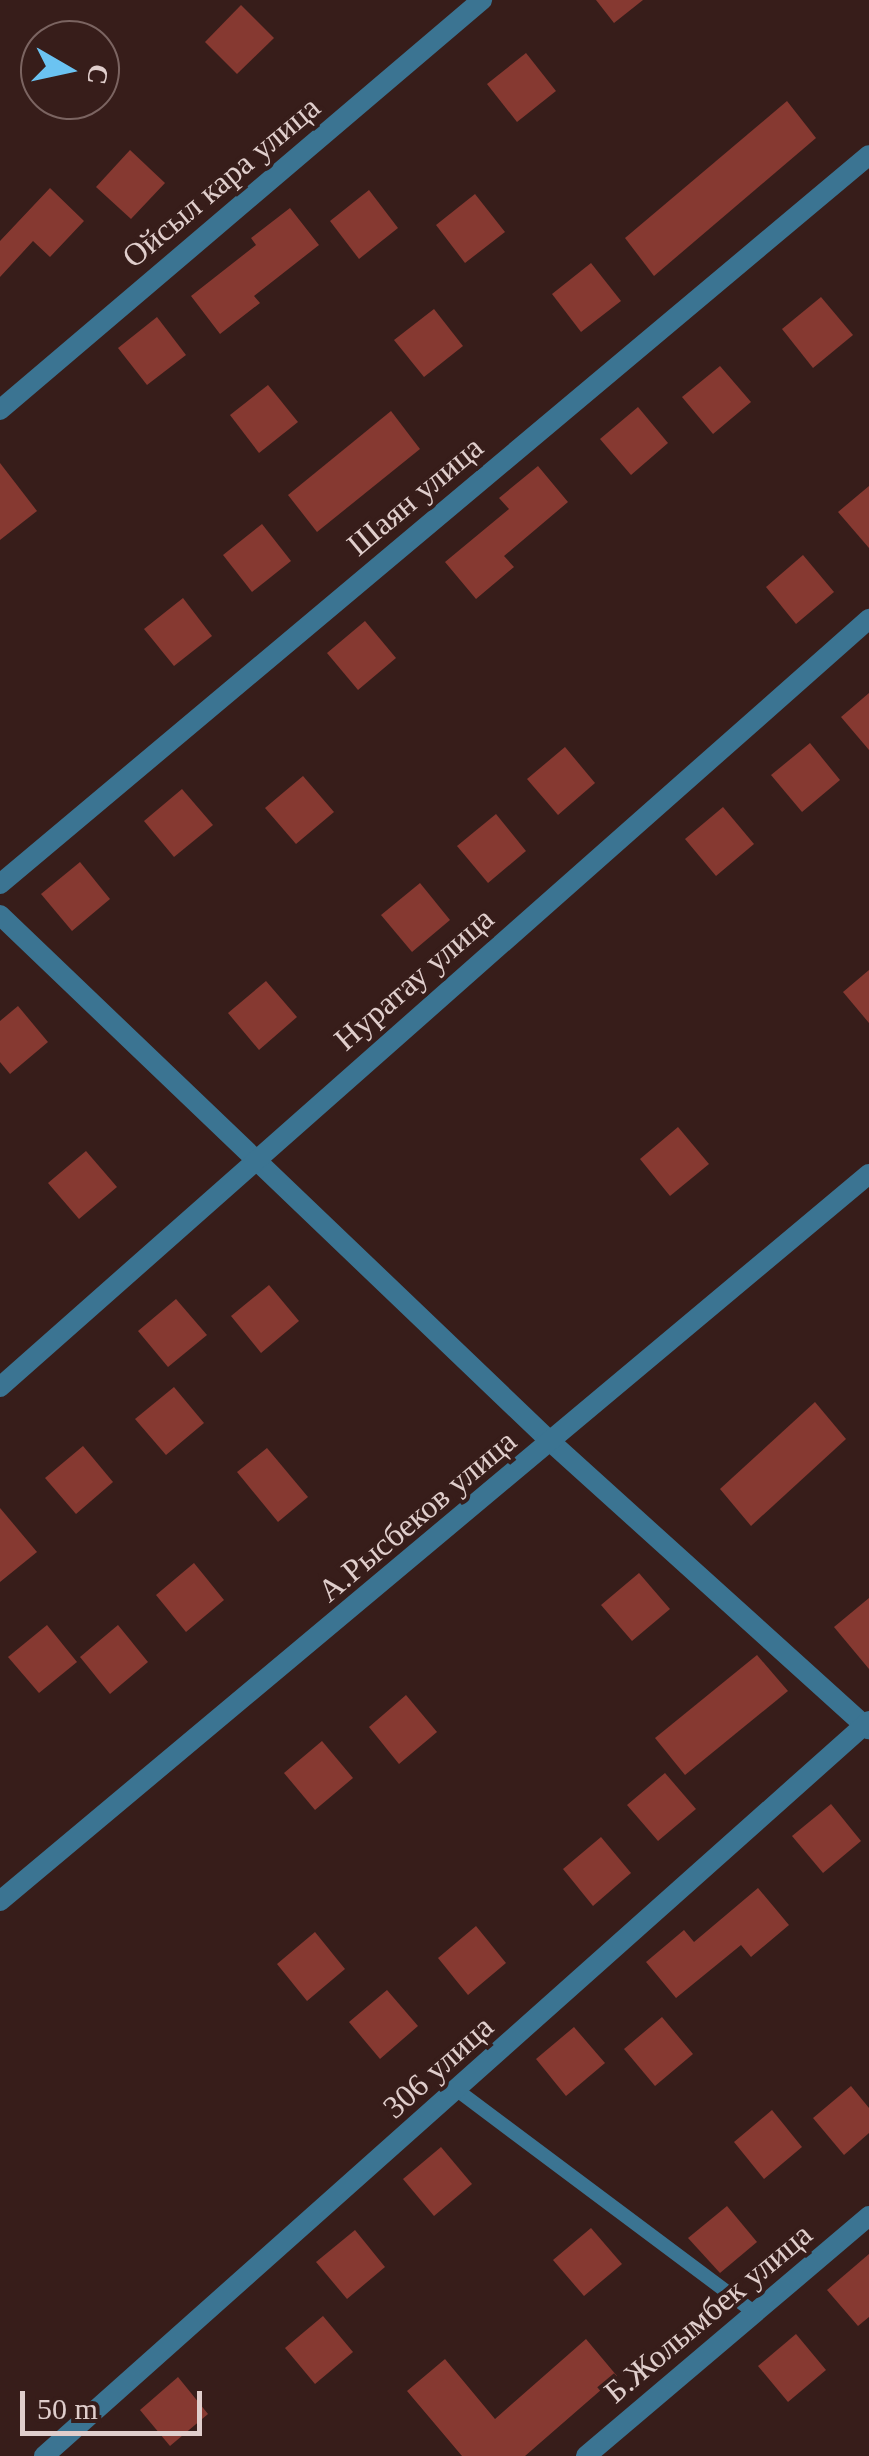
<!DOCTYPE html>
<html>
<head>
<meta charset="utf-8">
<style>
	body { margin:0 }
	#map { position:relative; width:869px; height:2456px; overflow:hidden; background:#371d1a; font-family:"Times New Roman",serif }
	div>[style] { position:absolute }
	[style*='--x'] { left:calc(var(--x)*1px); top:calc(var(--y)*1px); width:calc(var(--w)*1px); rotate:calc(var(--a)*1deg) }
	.building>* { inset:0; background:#863931 }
	.service>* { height:14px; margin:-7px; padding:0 7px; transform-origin:7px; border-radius:7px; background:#3b7492 }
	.minor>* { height:20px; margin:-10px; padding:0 10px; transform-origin:10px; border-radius:10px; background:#3b7492 }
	span { translate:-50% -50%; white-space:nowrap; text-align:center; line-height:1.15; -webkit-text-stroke:8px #371d1a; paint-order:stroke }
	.street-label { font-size:32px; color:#e0cecc }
	.north { position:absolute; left:20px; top:20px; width:100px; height:100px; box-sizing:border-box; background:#371d1a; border:2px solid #7b6461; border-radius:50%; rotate:99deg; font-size:28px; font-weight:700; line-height:40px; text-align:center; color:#e0cecc }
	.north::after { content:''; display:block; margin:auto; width:35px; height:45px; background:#6bc3f2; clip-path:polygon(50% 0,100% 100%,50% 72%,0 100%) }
	.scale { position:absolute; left:20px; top:2391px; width:182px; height:45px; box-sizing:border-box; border:5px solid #e0cecc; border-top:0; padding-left:12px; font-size:30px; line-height:35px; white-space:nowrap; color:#e0cecc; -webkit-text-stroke:8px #371d1a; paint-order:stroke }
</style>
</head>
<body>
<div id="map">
	<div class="building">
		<i style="clip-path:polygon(596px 0,643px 0,614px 23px)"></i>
		<i style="clip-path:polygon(241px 5px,274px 38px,237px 74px,205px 42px)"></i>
		<i style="clip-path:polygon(526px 53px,556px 91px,517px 122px,487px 84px)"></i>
		<i style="clip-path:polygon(787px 101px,816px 138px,654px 276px,625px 238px)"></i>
		<i style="clip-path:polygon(130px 150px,165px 183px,131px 219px,96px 187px)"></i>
		<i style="clip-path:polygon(50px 188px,84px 221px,50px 257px,33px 241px,0 277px,0 241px)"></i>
		<i style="clip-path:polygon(369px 190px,398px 228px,359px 259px,330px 221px)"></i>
		<i style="clip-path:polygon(475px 194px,505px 232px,465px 263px,436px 225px)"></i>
		<i style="clip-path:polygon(290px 208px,319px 245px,254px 296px,260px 303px,220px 334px,191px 296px,256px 245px,251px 238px)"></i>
		<i style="clip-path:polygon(591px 263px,621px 301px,581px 332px,552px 294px)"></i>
		<i style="clip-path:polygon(821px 297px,853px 335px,813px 368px,782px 329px)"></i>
		<i style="clip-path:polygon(434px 309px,463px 346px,424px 377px,394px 340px)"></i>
		<i style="clip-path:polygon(157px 317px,186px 355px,147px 385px,118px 348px)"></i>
		<i style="clip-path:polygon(720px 366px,751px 402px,713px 434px,682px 397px)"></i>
		<i style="clip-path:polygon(268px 385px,298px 422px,259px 453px,230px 415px)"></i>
		<i style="clip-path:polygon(638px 407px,668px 443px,631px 475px,600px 439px)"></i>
		<i style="clip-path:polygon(391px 411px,420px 449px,317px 532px,288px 495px)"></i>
		<i style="clip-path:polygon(0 463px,37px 511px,0 540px)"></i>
		<i style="clip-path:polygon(538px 466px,568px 502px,504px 556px,514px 567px,476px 599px,445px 562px,509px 509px,499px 498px)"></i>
		<i style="clip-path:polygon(869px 486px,869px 548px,838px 512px)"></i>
		<i style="clip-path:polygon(262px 524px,291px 561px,252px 592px,223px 555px)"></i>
		<i style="clip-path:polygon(803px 555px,834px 592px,796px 624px,766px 587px)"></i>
		<i style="clip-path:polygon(183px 598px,212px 636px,174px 666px,144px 629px)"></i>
		<i style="clip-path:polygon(365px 621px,396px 658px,358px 690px,327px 653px)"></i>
		<i style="clip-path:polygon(869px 693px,869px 750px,841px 717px)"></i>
		<i style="clip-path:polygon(810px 743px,840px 780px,802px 812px,771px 775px)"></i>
		<i style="clip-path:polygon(565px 747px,595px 783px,558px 815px,527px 779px)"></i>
		<i style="clip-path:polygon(303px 776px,334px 812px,296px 844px,265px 808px)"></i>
		<i style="clip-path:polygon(182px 789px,213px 825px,174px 857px,144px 821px)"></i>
		<i style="clip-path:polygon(723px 807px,754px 844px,716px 876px,685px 839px)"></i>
		<i style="clip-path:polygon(496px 814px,526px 851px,488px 883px,457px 846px)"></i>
		<i style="clip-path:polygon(80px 862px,110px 899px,72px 931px,41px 894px)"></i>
		<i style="clip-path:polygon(420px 883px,450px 920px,412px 952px,381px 915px)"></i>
		<i style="clip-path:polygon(869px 970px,869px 1023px,843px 992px)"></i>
		<i style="clip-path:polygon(266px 981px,297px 1017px,259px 1050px,228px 1013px)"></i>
		<i style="clip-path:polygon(18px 1006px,48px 1042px,10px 1074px,0 1062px,0 1021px)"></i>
		<i style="clip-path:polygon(678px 1127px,709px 1164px,670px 1196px,640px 1159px)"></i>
		<i style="clip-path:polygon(86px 1151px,117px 1187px,79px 1219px,48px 1183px)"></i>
		<i style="clip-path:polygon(269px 1285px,299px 1321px,261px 1353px,231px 1316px)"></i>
		<i style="clip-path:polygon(176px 1299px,207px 1335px,168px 1367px,138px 1331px)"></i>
		<i style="clip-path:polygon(174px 1387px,204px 1423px,166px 1455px,135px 1419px)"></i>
		<i style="clip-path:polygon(815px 1402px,846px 1439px,751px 1526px,720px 1489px)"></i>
		<i style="clip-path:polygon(83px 1446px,113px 1482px,76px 1514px,45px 1478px)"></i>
		<i style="clip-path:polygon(267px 1448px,308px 1497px,278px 1522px,237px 1472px)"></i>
		<i style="clip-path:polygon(0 1508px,37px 1552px,0 1582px)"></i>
		<i style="clip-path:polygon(194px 1563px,224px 1600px,186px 1632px,156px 1595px)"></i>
		<i style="clip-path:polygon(639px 1573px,670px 1609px,632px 1641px,601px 1605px)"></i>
		<i style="clip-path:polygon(869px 1598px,869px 1669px,834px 1627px)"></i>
		<i style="clip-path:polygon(47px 1625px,77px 1662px,39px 1693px,8px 1657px)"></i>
		<i style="clip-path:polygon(118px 1625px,148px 1662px,110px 1694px,80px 1657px)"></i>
		<i style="clip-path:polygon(757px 1655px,788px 1691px,685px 1775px,655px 1738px)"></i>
		<i style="clip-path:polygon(406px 1695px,437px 1732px,399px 1764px,369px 1727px)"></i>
		<i style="clip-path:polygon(322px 1741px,353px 1778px,315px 1810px,284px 1773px)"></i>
		<i style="clip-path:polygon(665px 1773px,696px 1809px,658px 1841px,627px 1805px)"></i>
		<i style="clip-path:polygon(831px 1804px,861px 1841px,823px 1873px,792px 1836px)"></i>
		<i style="clip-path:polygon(601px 1837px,631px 1873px,593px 1906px,563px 1869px)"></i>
		<i style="clip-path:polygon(758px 1888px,789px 1925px,751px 1957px,741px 1945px,676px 1998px,646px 1962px,684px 1930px,694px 1942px)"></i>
		<i style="clip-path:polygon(476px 1926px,506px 1963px,468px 1995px,438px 1958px)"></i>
		<i style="clip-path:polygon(315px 1932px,345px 1969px,307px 2001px,277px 1964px)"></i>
		<i style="clip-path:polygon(387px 1990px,418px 2026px,380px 2059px,349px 2022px)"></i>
		<i style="clip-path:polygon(662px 2017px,693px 2054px,655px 2086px,624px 2049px)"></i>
		<i style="clip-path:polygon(574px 2027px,605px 2063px,566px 2096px,536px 2059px)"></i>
		<i style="clip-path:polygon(851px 2086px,869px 2108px,869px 2133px,844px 2155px,813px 2118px)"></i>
		<i style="clip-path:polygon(772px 2110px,802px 2147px,764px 2179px,734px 2142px)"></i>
		<i style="clip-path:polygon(441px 2147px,472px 2184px,434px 2216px,403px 2179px)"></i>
		<i style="clip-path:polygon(727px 2206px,757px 2242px,720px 2273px,688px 2238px)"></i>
		<i style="clip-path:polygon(591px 2228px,622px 2264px,584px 2296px,553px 2260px)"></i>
		<i style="clip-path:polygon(355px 2230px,385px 2267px,347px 2299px,316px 2262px)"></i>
		<i style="clip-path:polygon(869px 2254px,869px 2317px,858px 2326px,827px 2290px)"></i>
		<i style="clip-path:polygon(323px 2316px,353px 2352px,315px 2384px,285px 2348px)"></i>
		<i style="clip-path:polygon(796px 2334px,826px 2370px,788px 2402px,758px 2366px)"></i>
		<i style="clip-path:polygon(586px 2339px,617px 2376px,525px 2456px,462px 2456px,407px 2391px,445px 2359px,495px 2419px)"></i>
		<i style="clip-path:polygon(178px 2377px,208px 2414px,170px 2446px,140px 2410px)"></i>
	</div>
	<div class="service">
		<i style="--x:457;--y:2090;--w:372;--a:36.8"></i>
	</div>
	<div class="minor">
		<i style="--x:0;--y:410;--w:633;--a:-40.39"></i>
		<i style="--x:0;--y:884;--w:1134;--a:-39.99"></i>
		<i style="--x:0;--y:915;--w:764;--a:43.73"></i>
		<i style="--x:552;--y:1443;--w:427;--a:42.1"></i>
		<i style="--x:0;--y:1387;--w:1160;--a:-41.47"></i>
		<i style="--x:0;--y:1901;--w:1133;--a:-39.92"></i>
		<i style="--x:44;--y:2456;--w:1105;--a:-41.7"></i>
		<i style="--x:586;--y:2456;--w:371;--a:-40.3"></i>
	</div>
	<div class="street-label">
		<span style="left:221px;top:182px;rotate:-40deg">Ойсыл кара улица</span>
		<span style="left:415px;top:496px;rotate:-40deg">Шаян улица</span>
		<span style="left:414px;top:979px;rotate:-41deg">Нуратау улица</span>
		<span style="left:417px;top:1516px;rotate:-40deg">А.Рысбеков улица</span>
		<span style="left:438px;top:2067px;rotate:-42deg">306 улица</span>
		<span style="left:708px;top:2313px;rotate:-40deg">Б.Жолымбек улица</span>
	</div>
	<div class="north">С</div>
	<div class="scale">50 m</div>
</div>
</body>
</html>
